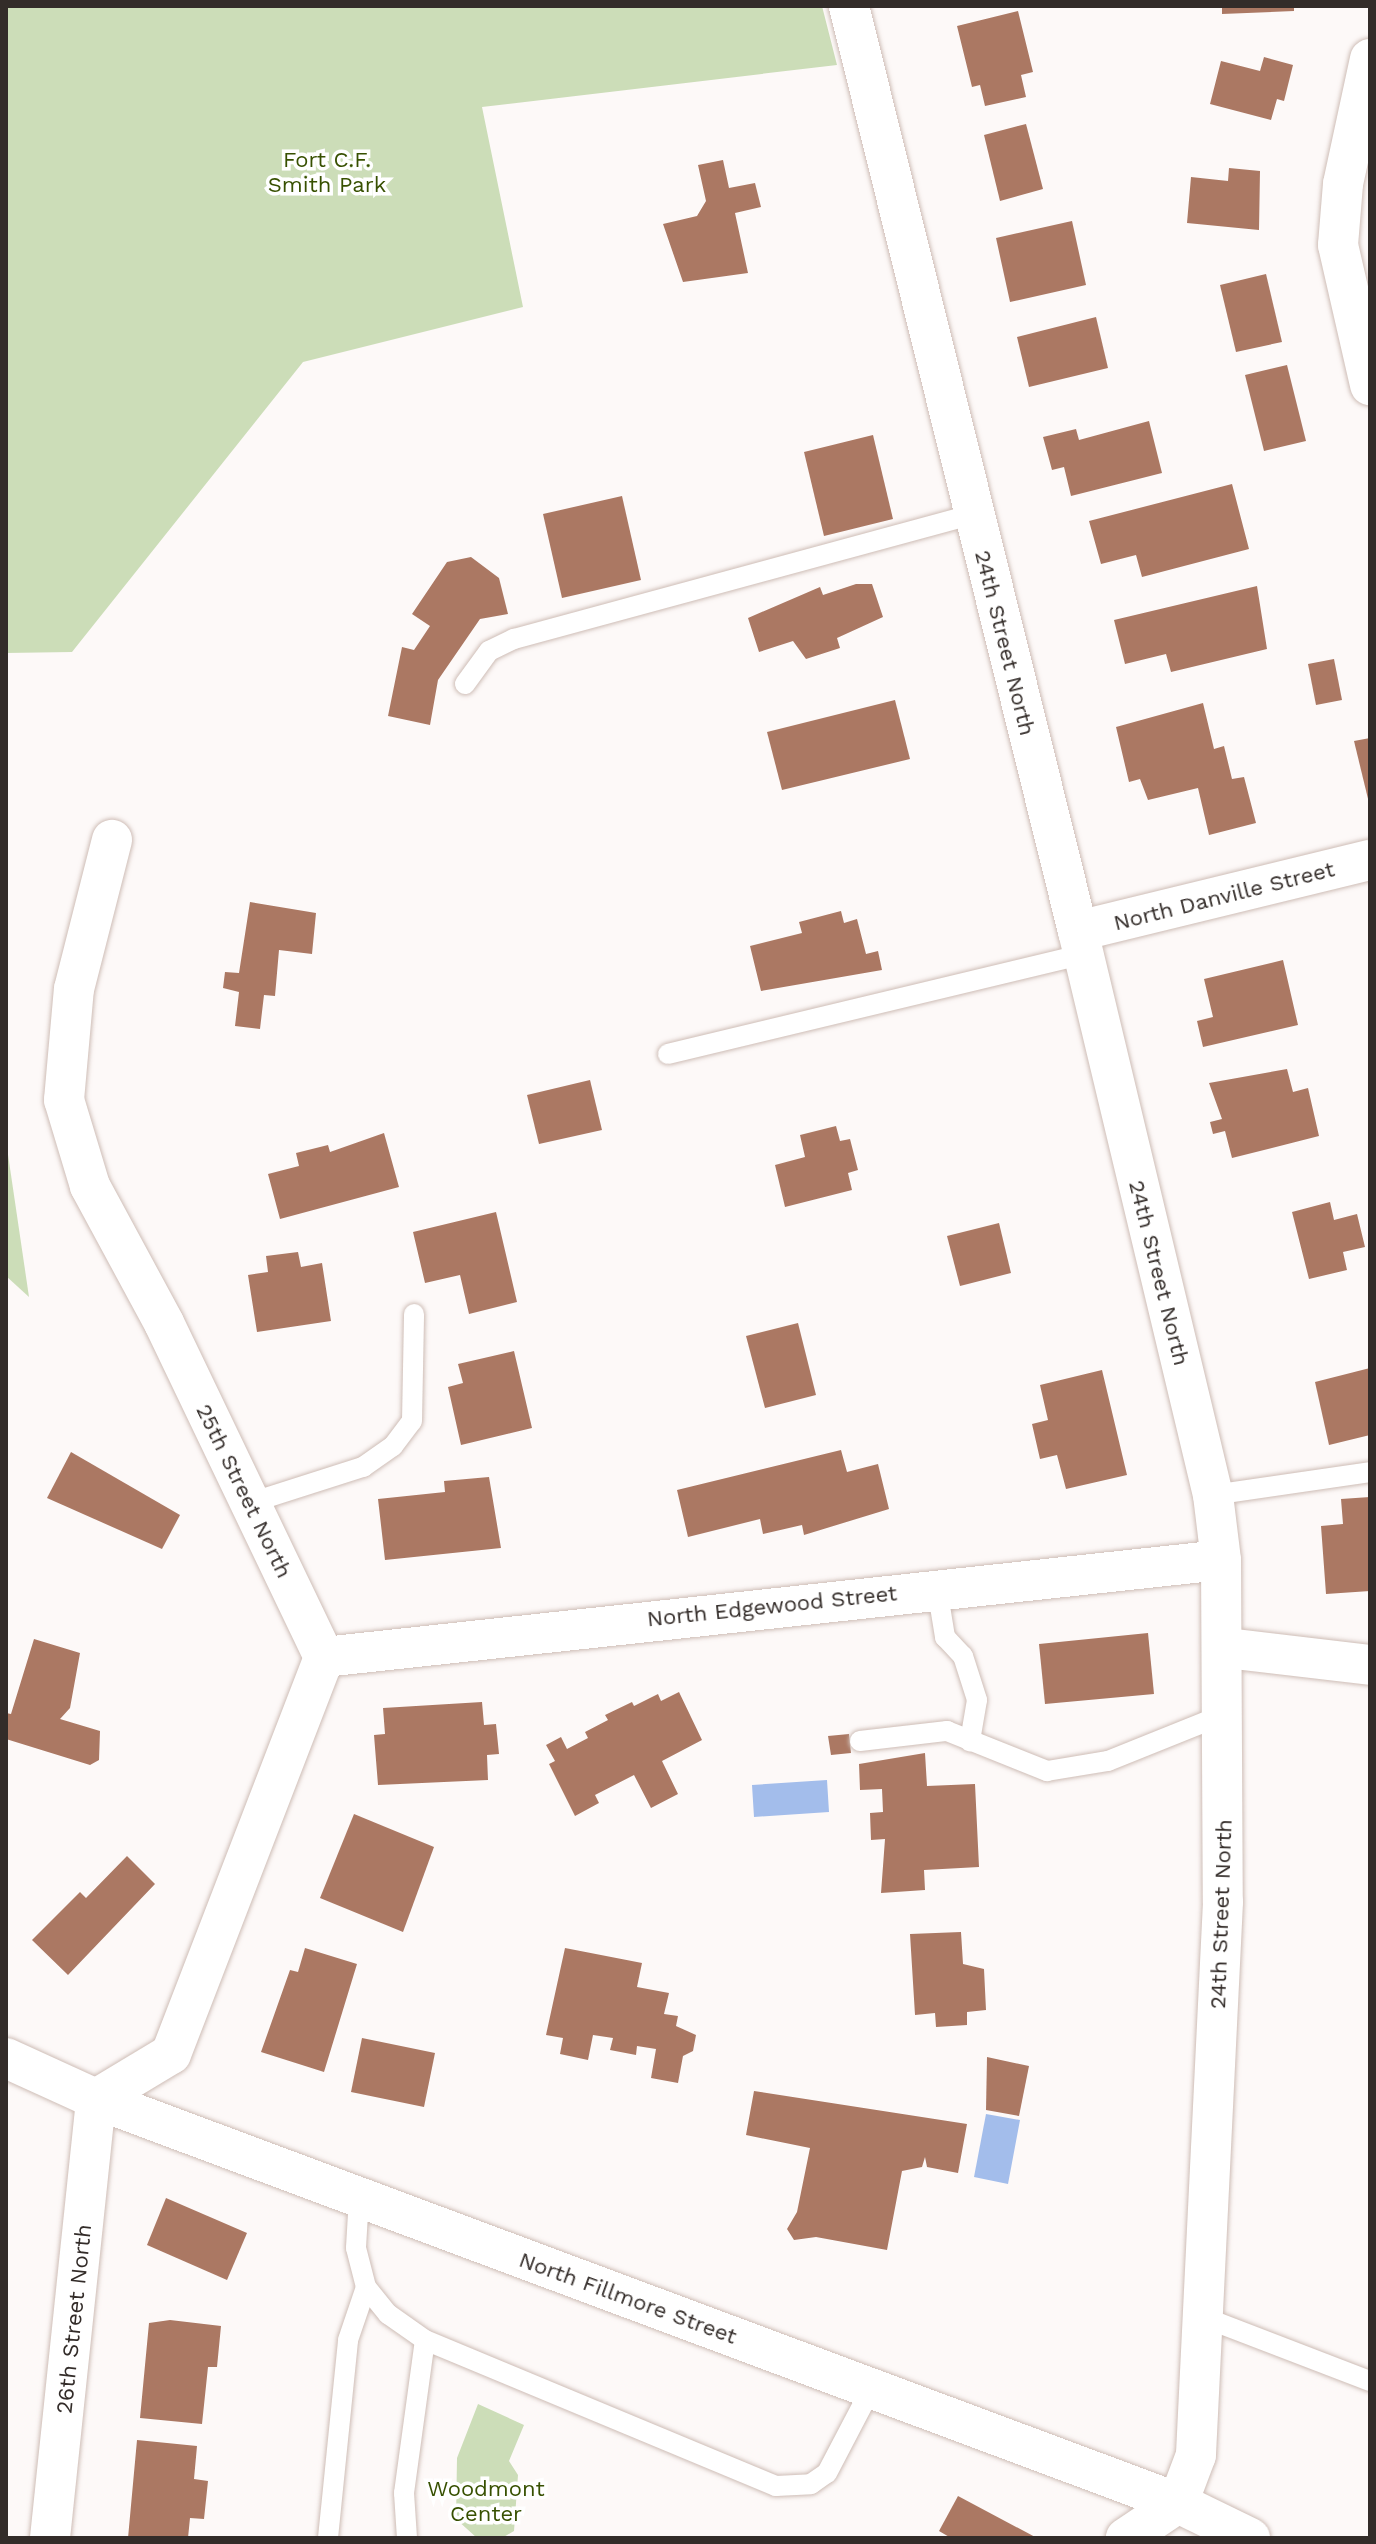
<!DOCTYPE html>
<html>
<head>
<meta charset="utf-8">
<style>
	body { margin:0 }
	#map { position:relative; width:1376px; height:2544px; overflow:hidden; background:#fdf9f8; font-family:"Work Sans",sans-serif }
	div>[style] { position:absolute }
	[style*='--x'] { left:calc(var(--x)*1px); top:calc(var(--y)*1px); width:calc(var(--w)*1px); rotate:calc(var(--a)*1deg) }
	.green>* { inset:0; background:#ccddb8 }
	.water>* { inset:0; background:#a3bdeb }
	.building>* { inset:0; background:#ab7863 }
	.roads { filter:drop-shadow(0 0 2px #cebdb6) drop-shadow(0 0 2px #cebdb6) }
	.service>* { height:20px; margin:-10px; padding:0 10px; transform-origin:10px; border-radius:10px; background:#fff }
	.minor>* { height:40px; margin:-20px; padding:0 20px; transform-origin:20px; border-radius:20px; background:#fff }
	span { translate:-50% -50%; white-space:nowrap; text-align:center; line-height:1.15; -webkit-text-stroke:7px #fff; paint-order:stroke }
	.park-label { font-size:22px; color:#375001 }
	.street-label { font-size:22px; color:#332c29 }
	.frame { position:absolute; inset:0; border:8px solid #332c29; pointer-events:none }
</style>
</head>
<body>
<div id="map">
	<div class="green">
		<i style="clip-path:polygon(6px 6px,822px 6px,837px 65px,482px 107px,523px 307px,303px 362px,72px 652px,6px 653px)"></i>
		<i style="clip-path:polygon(6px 1141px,29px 1297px,6px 1276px)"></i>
		<i style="clip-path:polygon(478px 2404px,524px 2425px,509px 2461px,518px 2475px,514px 2531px,502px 2538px,477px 2538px,456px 2519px,457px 2458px)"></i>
	</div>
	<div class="water">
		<i style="clip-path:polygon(827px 1780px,829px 1812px,754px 1817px,752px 1785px)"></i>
		<i style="clip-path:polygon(986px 2114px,1020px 2120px,1008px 2184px,974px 2177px)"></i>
	</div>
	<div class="building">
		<i style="clip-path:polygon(1222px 6px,1294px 6px,1294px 11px,1222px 14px)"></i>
		<i style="clip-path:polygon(1018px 11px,1033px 72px,1021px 75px,1026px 97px,985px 106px,980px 85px,972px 87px,957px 26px)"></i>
		<i style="clip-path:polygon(1264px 57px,1293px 65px,1284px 101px,1277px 99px,1271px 120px,1210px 104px,1221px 61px,1260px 71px)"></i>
		<i style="clip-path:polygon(1026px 124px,1043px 189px,1000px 201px,984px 135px)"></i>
		<i style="clip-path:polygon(723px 160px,729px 188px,755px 183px,761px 207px,735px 213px,748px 273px,683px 282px,663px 224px,697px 216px,706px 201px,698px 165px)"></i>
		<i style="clip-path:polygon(1229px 168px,1260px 171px,1259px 230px,1187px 223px,1191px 177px,1228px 181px)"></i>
		<i style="clip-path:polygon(1072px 221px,1086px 285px,1010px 302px,996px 238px)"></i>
		<i style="clip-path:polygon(1266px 274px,1282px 342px,1236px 352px,1220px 285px)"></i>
		<i style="clip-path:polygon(1096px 317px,1108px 368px,1029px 387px,1017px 337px)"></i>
		<i style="clip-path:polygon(1287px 365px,1306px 441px,1264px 451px,1245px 375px)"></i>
		<i style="clip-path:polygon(1149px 421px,1162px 473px,1071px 496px,1064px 467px,1052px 470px,1043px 437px,1076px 429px,1079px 440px)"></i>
		<i style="clip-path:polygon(873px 435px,893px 519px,824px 536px,804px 452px)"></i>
		<i style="clip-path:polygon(1232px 484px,1249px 549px,1142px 577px,1136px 555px,1101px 564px,1089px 521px)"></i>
		<i style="clip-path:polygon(622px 496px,641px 580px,562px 598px,543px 514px)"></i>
		<i style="clip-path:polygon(471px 557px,499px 578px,508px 614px,480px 619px,438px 680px,430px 725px,388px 716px,402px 647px,414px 650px,430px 626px,412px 614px,447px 562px)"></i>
		<i style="clip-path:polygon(856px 584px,872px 584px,883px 617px,837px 638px,840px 648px,806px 659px,793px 641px,759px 652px,748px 618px,820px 587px,823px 595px)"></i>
		<i style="clip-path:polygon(1257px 586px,1267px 649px,1171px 672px,1166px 654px,1125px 664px,1114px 620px)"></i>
		<i style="clip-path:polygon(1334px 659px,1342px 700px,1316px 705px,1308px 664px)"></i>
		<i style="clip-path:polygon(895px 700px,910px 759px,782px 790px,767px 732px)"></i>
		<i style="clip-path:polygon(1203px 703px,1214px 749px,1224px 746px,1232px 779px,1244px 777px,1256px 823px,1209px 835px,1198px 788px,1148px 800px,1140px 779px,1129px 782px,1116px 727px)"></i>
		<i style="clip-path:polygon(1370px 738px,1370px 802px,1369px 803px,1354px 741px)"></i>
		<i style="clip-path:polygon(250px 902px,316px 913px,312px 954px,279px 950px,275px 996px,264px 995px,260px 1029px,235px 1026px,239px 992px,223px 988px,225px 972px,239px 973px)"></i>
		<i style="clip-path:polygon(841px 911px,844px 923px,857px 919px,866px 954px,878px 951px,882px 970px,761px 991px,750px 946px,802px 933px,799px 922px)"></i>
		<i style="clip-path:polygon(1283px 960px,1298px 1025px,1203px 1047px,1197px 1021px,1213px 1017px,1204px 979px)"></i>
		<i style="clip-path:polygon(1287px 1069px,1293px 1092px,1308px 1088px,1319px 1136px,1232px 1158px,1225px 1131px,1213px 1134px,1210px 1122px,1222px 1119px,1209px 1083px)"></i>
		<i style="clip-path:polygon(590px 1080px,602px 1130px,539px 1144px,527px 1095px)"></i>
		<i style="clip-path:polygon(836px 1126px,840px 1141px,850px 1139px,858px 1170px,848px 1173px,852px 1190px,785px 1207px,775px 1165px,805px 1157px,800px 1135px)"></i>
		<i style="clip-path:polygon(384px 1133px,399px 1187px,280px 1219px,268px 1174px,299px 1166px,296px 1153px,328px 1145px,330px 1152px)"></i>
		<i style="clip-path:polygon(1330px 1202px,1334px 1220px,1357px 1214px,1365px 1247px,1343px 1252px,1347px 1270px,1309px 1279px,1292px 1212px)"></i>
		<i style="clip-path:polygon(496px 1212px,517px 1302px,469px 1314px,460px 1275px,425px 1283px,413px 1232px)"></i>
		<i style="clip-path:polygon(999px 1223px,1011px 1273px,960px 1286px,947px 1236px)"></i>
		<i style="clip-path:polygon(298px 1252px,301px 1267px,322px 1263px,331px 1321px,257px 1332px,248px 1275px,268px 1272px,266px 1256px)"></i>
		<i style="clip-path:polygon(798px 1323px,816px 1395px,765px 1408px,746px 1336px)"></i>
		<i style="clip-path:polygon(514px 1351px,532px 1428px,461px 1445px,448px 1387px,463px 1383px,458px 1364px)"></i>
		<i style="clip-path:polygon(1370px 1368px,1370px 1435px,1329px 1445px,1315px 1382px)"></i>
		<i style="clip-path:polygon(1102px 1370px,1127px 1475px,1066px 1489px,1057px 1455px,1040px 1459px,1032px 1424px,1048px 1420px,1040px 1385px)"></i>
		<i style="clip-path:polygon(841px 1450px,847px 1472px,878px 1464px,889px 1509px,804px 1535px,802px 1525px,763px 1534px,760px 1519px,688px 1537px,677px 1490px)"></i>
		<i style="clip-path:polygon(71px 1452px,180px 1515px,162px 1549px,47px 1498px)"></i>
		<i style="clip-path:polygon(489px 1477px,501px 1548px,385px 1560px,378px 1499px,445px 1492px,444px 1481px)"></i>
		<i style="clip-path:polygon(1370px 1497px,1370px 1591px,1326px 1594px,1321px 1526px,1343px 1524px,1341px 1499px)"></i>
		<i style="clip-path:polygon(1148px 1633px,1154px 1694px,1045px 1704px,1039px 1644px)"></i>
		<i style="clip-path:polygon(34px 1639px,80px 1653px,70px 1708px,60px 1719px,100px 1731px,99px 1760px,90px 1765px,6px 1739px,6px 1713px,11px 1714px)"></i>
		<i style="clip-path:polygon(679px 1692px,702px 1740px,662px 1761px,678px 1794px,651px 1808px,634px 1775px,595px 1795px,599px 1803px,575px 1816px,549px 1764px,555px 1761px,546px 1745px,561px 1737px,567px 1749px,588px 1738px,585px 1732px,608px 1720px,605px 1715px,632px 1702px,634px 1706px,658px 1694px,661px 1701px)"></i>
		<i style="clip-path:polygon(482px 1702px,484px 1725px,496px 1724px,499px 1754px,487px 1755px,488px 1780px,378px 1785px,374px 1735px,385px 1734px,383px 1708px)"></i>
		<i style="clip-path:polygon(849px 1734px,851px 1753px,831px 1755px,828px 1736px)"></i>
		<i style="clip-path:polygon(925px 1753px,927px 1786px,975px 1784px,979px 1867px,924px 1870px,925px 1890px,881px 1893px,885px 1839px,871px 1840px,870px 1813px,883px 1812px,882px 1789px,860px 1790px,859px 1764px)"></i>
		<i style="clip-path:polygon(354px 1814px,434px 1847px,403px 1932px,320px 1898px)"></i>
		<i style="clip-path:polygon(127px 1856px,155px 1884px,68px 1975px,32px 1940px,80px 1892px,86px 1898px)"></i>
		<i style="clip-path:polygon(961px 1932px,963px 1964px,984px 1969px,986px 2010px,967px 2012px,967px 2025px,936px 2027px,935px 2013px,915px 2015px,910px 1934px)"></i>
		<i style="clip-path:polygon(305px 1948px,357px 1964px,324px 2072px,261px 2052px,290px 1970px,298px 1972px)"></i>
		<i style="clip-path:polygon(565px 1948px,642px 1963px,637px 1987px,669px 1993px,664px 2014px,678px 2016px,676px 2026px,696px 2035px,693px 2051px,683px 2056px,678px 2083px,651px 2078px,656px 2049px,637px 2046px,636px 2055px,610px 2050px,613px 2038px,593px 2035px,588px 2060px,560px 2054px,563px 2038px,546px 2035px)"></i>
		<i style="clip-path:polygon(362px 2038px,435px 2053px,424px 2107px,351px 2092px)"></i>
		<i style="clip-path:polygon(987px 2057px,1029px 2066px,1019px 2116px,986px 2110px)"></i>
		<i style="clip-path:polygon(754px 2091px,967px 2124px,958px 2173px,927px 2167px,925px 2157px,922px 2167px,902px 2171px,887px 2250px,816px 2237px,794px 2240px,787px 2229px,797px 2212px,810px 2148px,746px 2135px)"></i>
		<i style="clip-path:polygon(166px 2198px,247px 2233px,227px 2280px,147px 2245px)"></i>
		<i style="clip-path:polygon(170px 2320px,221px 2326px,217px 2367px,208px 2367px,202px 2424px,140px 2418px,149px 2323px)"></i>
		<i style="clip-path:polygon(137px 2440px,197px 2446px,194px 2479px,208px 2481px,204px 2519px,190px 2518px,188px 2538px,128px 2538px)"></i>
		<i style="clip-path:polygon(958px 2496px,1037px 2538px,951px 2538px,939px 2531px)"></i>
	</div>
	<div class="roads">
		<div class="service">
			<i style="--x:465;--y:684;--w:41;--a:-54"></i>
			<i style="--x:489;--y:651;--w:28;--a:-26"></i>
			<i style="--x:514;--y:639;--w:476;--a:-15.2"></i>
			<i style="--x:668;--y:1054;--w:427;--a:-13.5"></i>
			<i style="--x:1213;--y:1495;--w:159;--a:-8.3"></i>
			<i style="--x:250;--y:1503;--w:119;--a:-17.7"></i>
			<i style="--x:363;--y:1467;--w:37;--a:-35"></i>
			<i style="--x:393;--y:1446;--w:31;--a:-53"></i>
			<i style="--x:412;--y:1421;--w:107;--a:-88.9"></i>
			<i style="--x:937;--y:1588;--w:50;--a:80.7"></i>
			<i style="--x:945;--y:1637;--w:26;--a:47"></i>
			<i style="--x:963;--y:1656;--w:46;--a:72.3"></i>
			<i style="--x:977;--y:1700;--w:42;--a:99.7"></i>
			<i style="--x:860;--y:1741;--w:88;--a:-6.6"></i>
			<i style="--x:947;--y:1731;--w:108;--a:21.8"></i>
			<i style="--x:1047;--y:1771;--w:62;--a:-9.3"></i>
			<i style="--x:1108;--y:1761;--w:126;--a:-21.9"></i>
			<i style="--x:359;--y:2197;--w:51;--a:93.4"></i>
			<i style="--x:356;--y:2248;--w:40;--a:75.6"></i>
			<i style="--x:366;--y:2287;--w:35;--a:51"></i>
			<i style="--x:388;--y:2314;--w:45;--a:35.1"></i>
			<i style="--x:425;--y:2340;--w:380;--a:22.6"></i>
			<i style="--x:776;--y:2486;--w:35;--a:-3"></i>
			<i style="--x:811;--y:2484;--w:19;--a:-35"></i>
			<i style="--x:827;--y:2473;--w:95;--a:-62.4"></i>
			<i style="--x:1203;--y:2317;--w:179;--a:21"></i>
			<i style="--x:328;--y:2538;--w:199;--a:-84.2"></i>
			<i style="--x:348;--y:2340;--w:56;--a:-71.2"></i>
			<i style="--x:407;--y:2538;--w:45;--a:-93.8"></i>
			<i style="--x:404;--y:2493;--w:154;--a:-82.2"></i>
		</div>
		<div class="minor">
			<i style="--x:849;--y:6;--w:953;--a:76.1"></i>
			<i style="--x:1078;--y:931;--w:580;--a:76.54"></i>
			<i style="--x:1213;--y:1495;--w:65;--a:83"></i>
			<i style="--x:1221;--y:1560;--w:342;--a:89.7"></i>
			<i style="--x:1223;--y:1902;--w:554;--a:92.8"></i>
			<i style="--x:1196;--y:2455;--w:51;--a:110.6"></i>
			<i style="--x:1178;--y:2503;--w:63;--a:146.1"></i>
			<i style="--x:1370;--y:59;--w:128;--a:102.2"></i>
			<i style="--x:1343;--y:184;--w:61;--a:94.7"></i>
			<i style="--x:1338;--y:245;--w:144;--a:77.1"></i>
			<i style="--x:1078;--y:931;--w:301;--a:-13.7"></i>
			<i style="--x:1226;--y:1648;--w:145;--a:6.7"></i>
			<i style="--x:324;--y:1657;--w:902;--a:-6.17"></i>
			<i style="--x:6;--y:2058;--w:99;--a:24.5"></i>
			<i style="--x:96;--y:2099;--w:1155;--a:20.47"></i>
			<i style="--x:1178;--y:2503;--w:80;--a:25.9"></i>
			<i style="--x:50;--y:2538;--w:441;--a:-84"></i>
			<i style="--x:96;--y:2099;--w:87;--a:-31"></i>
			<i style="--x:171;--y:2054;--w:425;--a:-68.9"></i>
			<i style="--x:324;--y:1657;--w:370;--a:-115.6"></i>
			<i style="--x:164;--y:1323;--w:156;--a:-118.4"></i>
			<i style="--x:90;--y:1186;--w:90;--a:-106.8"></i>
			<i style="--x:64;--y:1100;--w:111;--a:-84.9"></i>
			<i style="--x:74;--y:989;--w:154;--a:-75.7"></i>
		</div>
	</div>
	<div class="park-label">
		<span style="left:327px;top:172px">Fort C.F.<br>Smith Park</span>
		<span style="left:486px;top:2501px">Woodmont<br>Center</span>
	</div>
	<div class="street-label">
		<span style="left:1005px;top:643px;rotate:76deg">24th Street North</span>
		<span style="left:1224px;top:896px;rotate:-14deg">North Danville Street</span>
		<span style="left:1159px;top:1273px;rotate:76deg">24th Street North</span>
		<span style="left:244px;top:1491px;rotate:64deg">25th Street North</span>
		<span style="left:772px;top:1606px;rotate:-6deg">North Edgewood Street</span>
		<span style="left:1221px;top:1914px;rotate:-88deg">24th Street North</span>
		<span style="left:628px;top:2298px;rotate:20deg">North Fillmore Street</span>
		<span style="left:74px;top:2319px;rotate:-84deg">26th Street North</span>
	</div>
	<div class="frame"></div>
</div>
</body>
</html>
